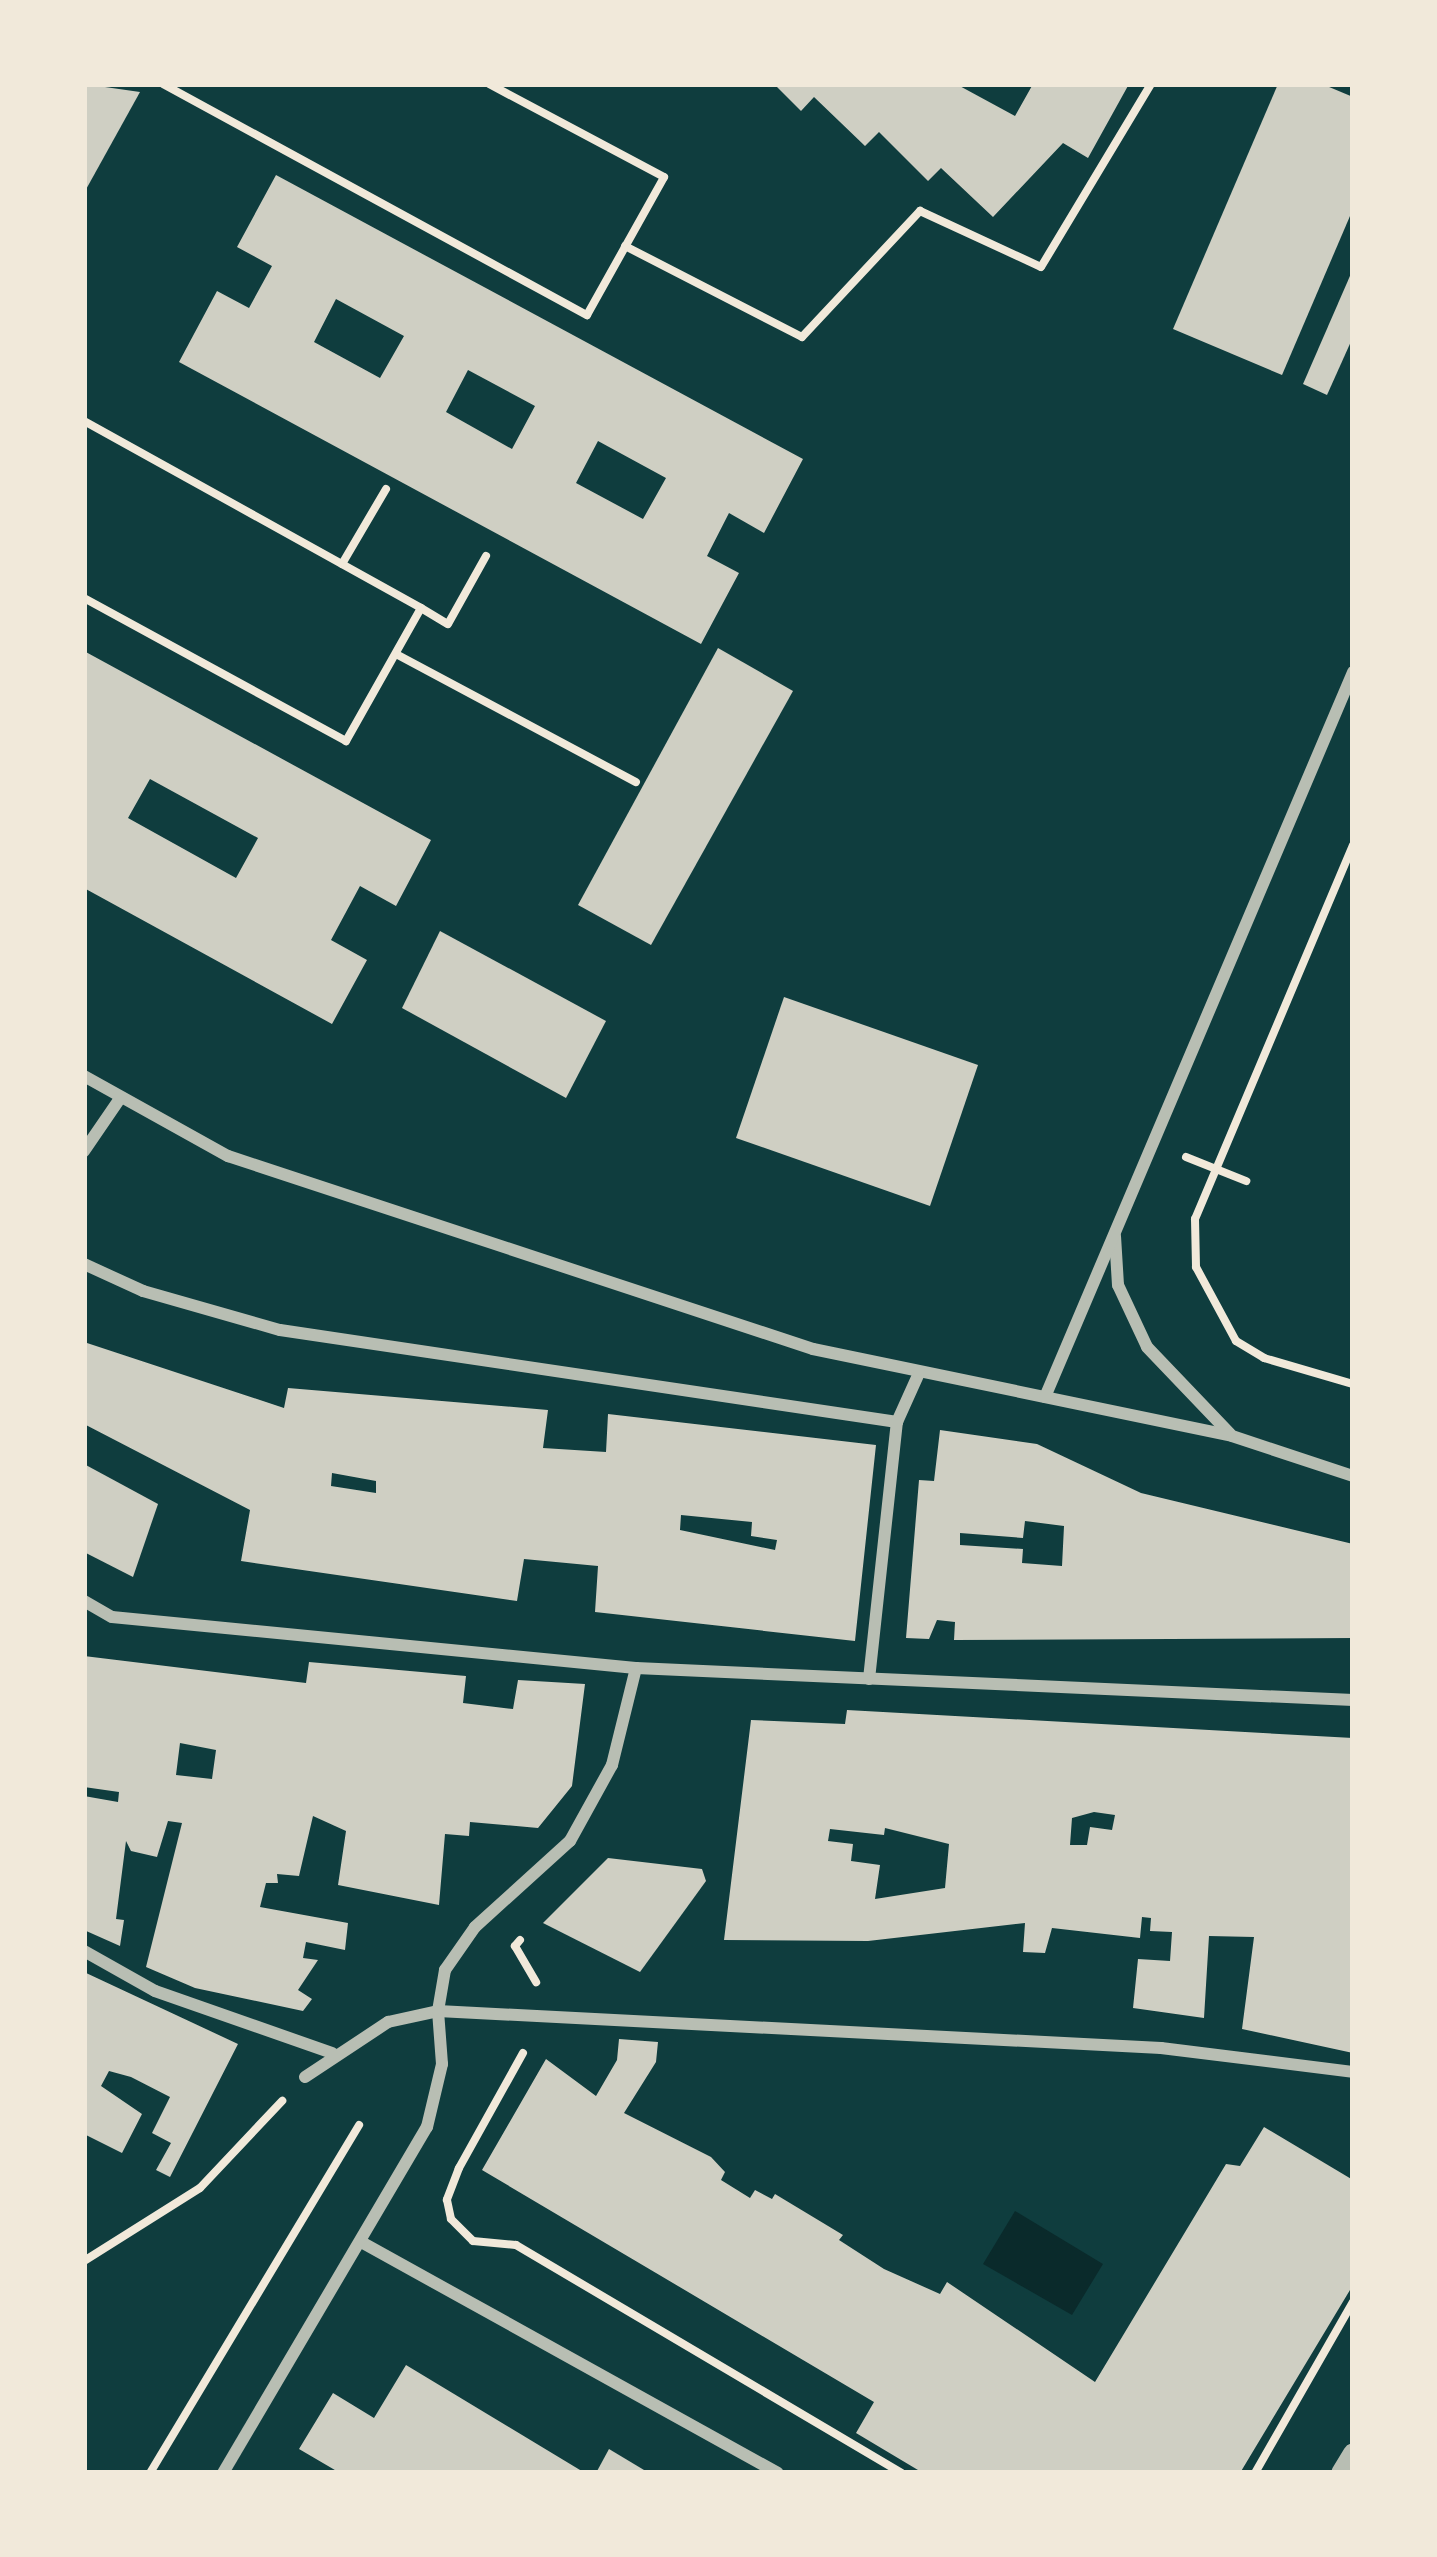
<!DOCTYPE html>
<html>
<head>
<meta charset="utf-8">
<style>
	body { margin:0 }
	#map { position:relative; width:1437px; height:2557px; overflow:hidden; background:#0f3d3e; font-family:"Alegreya Sans",sans-serif }
	div>[style] { position:absolute }
	[style*='--x'] { left:calc(var(--x)*1px); top:calc(var(--y)*1px); width:calc(var(--w)*1px); rotate:calc(var(--a)*1deg) }
	.water>* { inset:0; background:#0a2a2b }
	.building>* { inset:0; background:#cfcfc3 }
	.path>* { height:8px; margin:-4px; padding:0 4px; transform-origin:4px; border-radius:4px; background:#f1e9da }
	.minor>* { height:12px; margin:-6px; padding:0 6px; transform-origin:6px; border-radius:6px; background:#b8beb3 }
	.tertiary>* { height:21px; margin:-10.5px; padding:0 10.5px; transform-origin:10.5px; border-radius:10.5px; background:#b8beb3 }
	span { translate:-50% -50%; white-space:nowrap; text-align:center; line-height:1.15; -webkit-text-stroke:9px #f1e9da; paint-order:stroke }
	.frame { position:absolute; inset:0; border:87px solid #f1e9da; pointer-events:none }
</style>
</head>
<body>
<div id="map">
	<div class="water">
		<i style="clip-path:polygon(1015px 2211px,1103px 2264px,1072px 2315px,983px 2264px)"></i>
	</div>
	<div class="building">
		<i style="clip-path:polygon(84px 84px,140px 92px,84px 193px)"></i>
		<i style="clip-path:polygon(774px 84px,956px 84px,1015px 116px,1033px 84px,1129px 84px,1088px 158px,1063px 143px,993px 217px,941px 168px,928px 181px,879px 132px,865px 146px,814px 97px,801px 111px)"></i>
		<i style="clip-path:polygon(1278px 84px,1322px 84px,1353px 97px,1353px 209px,1282px 375px,1173px 329px)"></i>
		<i style="clip-path:polygon(evenodd,276px 175px,803px 459px,764px 533px,729px 513px,707px 556px,739px 573px,701px 644px,179px 362px,217px 291px,249px 308px,272px 266px,237px 247px,276px 175px,336px 299px,404px 336px,380px 378px,314px 342px,336px 299px,276px 175px,468px 370px,535px 406px,512px 449px,446px 412px,468px 370px,276px 175px,598px 441px,666px 478px,643px 519px,576px 483px,598px 441px)"></i>
		<i style="clip-path:polygon(1353px 269px,1353px 337px,1327px 395px,1303px 384px)"></i>
		<i style="clip-path:polygon(718px 648px,793px 691px,651px 945px,578px 905px)"></i>
		<i style="clip-path:polygon(evenodd,84px 651px,431px 840px,396px 906px,360px 886px,331px 940px,367px 960px,332px 1024px,84px 888px,84px 651px,150px 779px,258px 838px,236px 878px,128px 818px,150px 779px)"></i>
		<i style="clip-path:polygon(440px 931px,606px 1021px,566px 1098px,402px 1008px)"></i>
		<i style="clip-path:polygon(784px 997px,978px 1065px,930px 1206px,736px 1138px)"></i>
		<i style="clip-path:polygon(evenodd,87px 1343px,284px 1408px,288px 1388px,548px 1410px,543px 1448px,606px 1452px,608px 1414px,876px 1445px,855px 1641px,595px 1612px,598px 1566px,524px 1559px,517px 1601px,241px 1561px,250px 1510px,84px 1424px,87px 1343px,332px 1473px,376px 1481px,376px 1493px,331px 1486px,332px 1473px,87px 1343px,681px 1515px,752px 1522px,751px 1536px,777px 1540px,775px 1550px,680px 1530px,681px 1515px)"></i>
		<i style="clip-path:polygon(evenodd,940px 1430px,1037px 1444px,1141px 1493px,1353px 1544px,1353px 1638px,954px 1640px,955px 1622px,937px 1620px,929px 1639px,906px 1638px,919px 1480px,934px 1481px,940px 1430px,1025px 1521px,1064px 1526px,1062px 1566px,1022px 1563px,1023px 1549px,960px 1545px,960px 1533px,1023px 1538px,1025px 1521px)"></i>
		<i style="clip-path:polygon(84px 1464px,158px 1504px,133px 1577px,84px 1552px)"></i>
		<i style="clip-path:polygon(evenodd,84px 1656px,306px 1683px,309px 1662px,466px 1676px,463px 1703px,513px 1709px,518px 1680px,585px 1684px,572px 1786px,538px 1828px,470px 1822px,469px 1836px,445px 1834px,439px 1905px,338px 1885px,346px 1831px,313px 1816px,299px 1876px,277px 1874px,278px 1883px,266px 1883px,260px 1907px,348px 1923px,345px 1950px,306px 1942px,303px 1958px,318px 1960px,298px 1990px,312px 1999px,303px 2011px,195px 1988px,146px 1967px,182px 1823px,168px 1821px,157px 1857px,131px 1851px,126px 1841px,116px 1919px,124px 1920px,120px 1946px,84px 1930px,84px 1796px,118px 1802px,119px 1792px,84px 1787px,84px 1656px,180px 1743px,216px 1750px,212px 1779px,176px 1775px,180px 1743px)"></i>
		<i style="clip-path:polygon(evenodd,847px 1710px,1353px 1738px,1353px 2053px,1242px 2029px,1254px 1937px,1209px 1936px,1204px 2018px,1133px 2008px,1138px 1959px,1170px 1961px,1172px 1932px,1150px 1931px,1151px 1918px,1142px 1917px,1140px 1938px,1052px 1928px,1045px 1953px,1023px 1952px,1025px 1923px,868px 1941px,724px 1940px,751px 1720px,845px 1724px,847px 1710px,1094px 1812px,1115px 1815px,1112px 1830px,1090px 1827px,1087px 1845px,1070px 1845px,1072px 1818px,1094px 1812px,847px 1710px,885px 1828px,949px 1844px,945px 1888px,875px 1899px,880px 1865px,851px 1861px,853px 1844px,828px 1841px,830px 1829px,884px 1835px,885px 1828px)"></i>
		<i style="clip-path:polygon(608px 1858px,702px 1869px,706px 1881px,640px 1972px,543px 1923px)"></i>
		<i style="clip-path:polygon(84px 1972px,238px 2044px,170px 2177px,156px 2170px,171px 2143px,152px 2133px,170px 2097px,131px 2077px,109px 2071px,101px 2086px,142px 2114px,122px 2153px,84px 2134px)"></i>
		<i style="clip-path:polygon(619px 2039px,658px 2042px,656px 2062px,624px 2113px,711px 2157px,725px 2172px,721px 2180px,750px 2198px,755px 2190px,772px 2199px,775px 2194px,843px 2235px,839px 2240px,884px 2269px,940px 2294px,947px 2282px,1095px 2382px,1226px 2164px,1240px 2166px,1264px 2127px,1353px 2180px,1353px 2285px,1240px 2473px,923px 2473px,856px 2433px,874px 2402px,482px 2170px,546px 2059px,596px 2096px,617px 2060px)"></i>
		<i style="clip-path:polygon(406px 2365px,585px 2473px,340px 2473px,299px 2449px,333px 2393px,374px 2418px)"></i>
		<i style="clip-path:polygon(609px 2449px,649px 2473px,596px 2473px)"></i>
	</div>
	<div class="path">
		<i style="--x:163;--y:84;--w:483;--a:28.6"></i>
		<i style="--x:587;--y:315;--w:158;--a:-60.8"></i>
		<i style="--x:664;--y:177;--w:198;--a:-152"></i>
		<i style="--x:625;--y:246;--w:199;--a:27.2"></i>
		<i style="--x:802;--y:337;--w:173;--a:-46.9"></i>
		<i style="--x:920;--y:211;--w:133;--a:24.8"></i>
		<i style="--x:1041;--y:267;--w:214;--a:-59"></i>
		<i style="--x:84;--y:421;--w:385;--a:29"></i>
		<i style="--x:421;--y:608;--w:153;--a:119.4"></i>
		<i style="--x:346;--y:741;--w:298;--a:-151.4"></i>
		<i style="--x:342;--y:564;--w:87;--a:-59.6"></i>
		<i style="--x:421;--y:608;--w:31;--a:31"></i>
		<i style="--x:448;--y:624;--w:78;--a:-60.8"></i>
		<i style="--x:396;--y:654;--w:272;--a:28.1"></i>
		<i style="--x:1353;--y:845;--w:406;--a:112.9"></i>
		<i style="--x:1195;--y:1219;--w:48;--a:88.8"></i>
		<i style="--x:1196;--y:1267;--w:84;--a:61.6"></i>
		<i style="--x:1236;--y:1341;--w:33;--a:31"></i>
		<i style="--x:1264;--y:1358;--w:93;--a:16.3"></i>
		<i style="--x:1186;--y:1157;--w:65;--a:21.8"></i>
		<i style="--x:520;--y:1940;--w:8;--a:130"></i>
		<i style="--x:515;--y:1946;--w:42;--a:59.7"></i>
		<i style="--x:523;--y:2053;--w:132;--a:119.1"></i>
		<i style="--x:459;--y:2168;--w:34;--a:111"></i>
		<i style="--x:447;--y:2200;--w:19;--a:78"></i>
		<i style="--x:451;--y:2219;--w:31;--a:45"></i>
		<i style="--x:473;--y:2241;--w:43;--a:5.3"></i>
		<i style="--x:516;--y:2245;--w:448;--a:30.6"></i>
		<i style="--x:84;--y:2261;--w:137;--a:-32.2"></i>
		<i style="--x:200;--y:2188;--w:120;--a:-46.7"></i>
		<i style="--x:150;--y:2473;--w:406;--a:-59"></i>
		<i style="--x:1255;--y:2473;--w:197;--a:-60.2"></i>
	</div>
	<div class="minor">
		<i style="--x:84;--y:1076;--w:165;--a:29.1"></i>
		<i style="--x:228;--y:1156;--w:616;--a:18.26"></i>
		<i style="--x:813;--y:1349;--w:428;--a:11.7"></i>
		<i style="--x:1232;--y:1436;--w:127;--a:18.3"></i>
		<i style="--x:84;--y:1151;--w:65;--a:-55.6"></i>
		<i style="--x:1115;--y:1236;--w:49;--a:86.5"></i>
		<i style="--x:1118;--y:1285;--w:68;--a:64.9"></i>
		<i style="--x:1147;--y:1347;--w:120;--a:46.3"></i>
		<i style="--x:84;--y:1264;--w:65;--a:24.6"></i>
		<i style="--x:143;--y:1291;--w:142;--a:15.9"></i>
		<i style="--x:280;--y:1330;--w:624;--a:8.48"></i>
		<i style="--x:897;--y:1422;--w:54;--a:-65.8"></i>
		<i style="--x:1045;--y:1397;--w:788;--a:-66.98"></i>
		<i style="--x:84;--y:1601;--w:32;--a:30"></i>
		<i style="--x:112;--y:1617;--w:526;--a:5.56"></i>
		<i style="--x:636;--y:1668;--w:718;--a:2.56"></i>
		<i style="--x:869;--y:1679;--w:259;--a:-83.8"></i>
		<i style="--x:84;--y:1951;--w:81;--a:29.4"></i>
		<i style="--x:155;--y:1991;--w:188;--a:19.3"></i>
		<i style="--x:305;--y:2077;--w:100;--a:-33.5"></i>
		<i style="--x:388;--y:2022;--w:51;--a:-12.4"></i>
		<i style="--x:438;--y:2011;--w:42;--a:-80.3"></i>
		<i style="--x:445;--y:1970;--w:52;--a:-55.1"></i>
		<i style="--x:475;--y:1927;--w:128;--a:-42.2"></i>
		<i style="--x:570;--y:1841;--w:87;--a:-61.1"></i>
		<i style="--x:612;--y:1765;--w:100;--a:-76.1"></i>
		<i style="--x:363;--y:2243;--w:474;--a:29"></i>
		<i style="--x:223;--y:2473;--w:402;--a:-59.5"></i>
		<i style="--x:427;--y:2127;--w:65;--a:-76.6"></i>
		<i style="--x:442;--y:2064;--w:53;--a:-94.3"></i>
		<i style="--x:438;--y:2011;--w:724;--a:2.93"></i>
		<i style="--x:1161;--y:2048;--w:193;--a:7.1"></i>
	</div>
	<div class="tertiary">
		<i style="--x:1341;--y:2473;--w:23;--a:-59"></i>
	</div>
	<div class="frame"></div>
</div>
</body>
</html>
